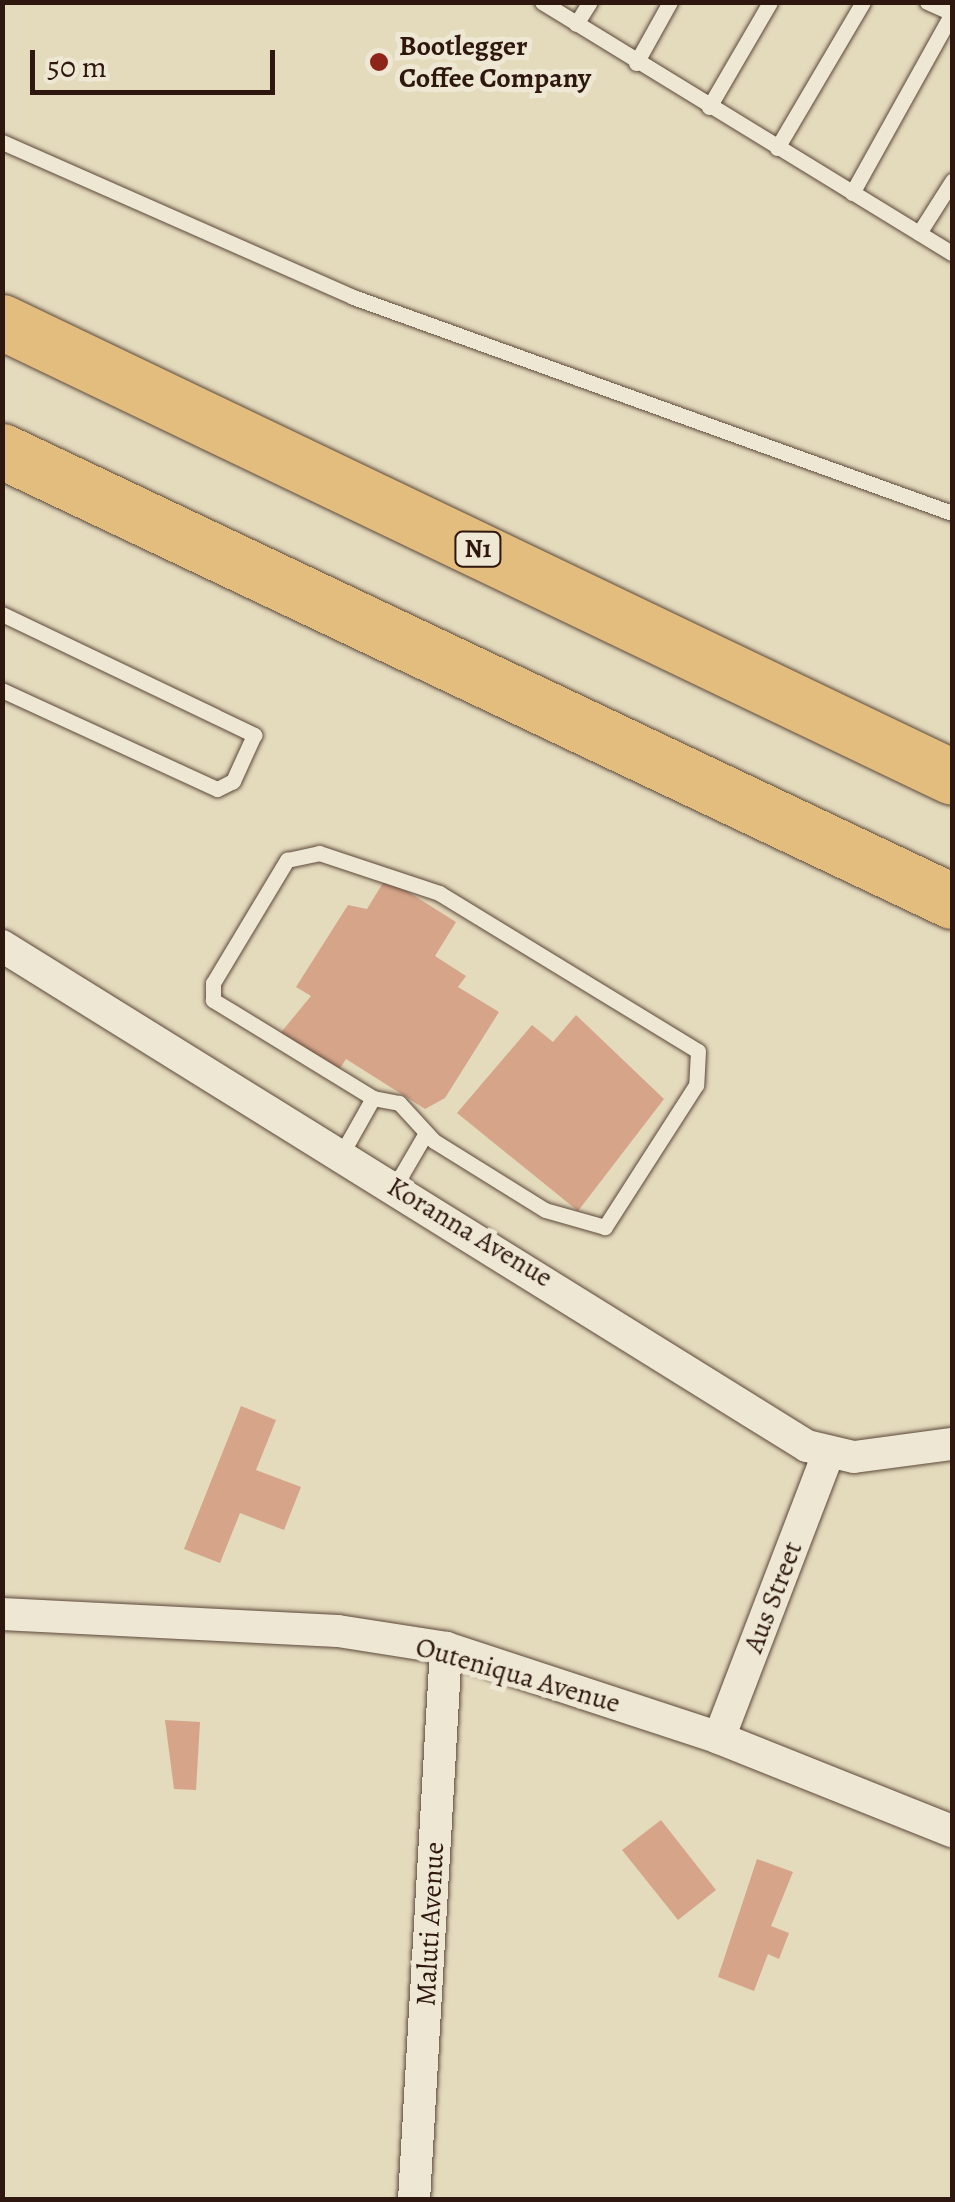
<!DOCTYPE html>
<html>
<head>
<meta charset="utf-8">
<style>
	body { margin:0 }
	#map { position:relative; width:955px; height:2202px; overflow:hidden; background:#e4dabc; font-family:Alegreya,serif }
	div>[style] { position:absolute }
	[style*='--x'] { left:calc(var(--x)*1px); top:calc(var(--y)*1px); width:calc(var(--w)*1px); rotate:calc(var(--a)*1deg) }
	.building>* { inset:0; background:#d6a589 }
	.roads { filter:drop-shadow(0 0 2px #5c483a) drop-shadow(0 0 2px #5c483a) }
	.service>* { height:15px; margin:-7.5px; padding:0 7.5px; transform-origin:7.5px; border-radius:7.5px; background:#ede7d3 }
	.minor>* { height:32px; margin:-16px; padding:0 16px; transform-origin:16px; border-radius:16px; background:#ede7d3 }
	.motorway>* { height:55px; margin:-27.5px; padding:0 27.5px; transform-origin:27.5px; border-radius:27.5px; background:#e2bd7e }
	.dots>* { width:28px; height:28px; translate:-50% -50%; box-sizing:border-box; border:5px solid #ede7d3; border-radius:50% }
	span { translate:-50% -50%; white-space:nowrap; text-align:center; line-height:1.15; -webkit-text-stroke:10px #ede7d3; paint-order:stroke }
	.shield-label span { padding:2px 8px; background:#ede7d3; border:2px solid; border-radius:8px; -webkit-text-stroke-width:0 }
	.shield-label { font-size:25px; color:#2e170f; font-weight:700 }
	.poi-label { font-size:28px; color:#2e170f; font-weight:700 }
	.left { translate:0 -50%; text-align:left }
	.street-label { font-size:28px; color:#2e170f }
	.frame { position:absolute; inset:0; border:5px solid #2e170f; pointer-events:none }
	.scale { position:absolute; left:30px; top:50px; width:245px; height:45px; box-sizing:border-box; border:5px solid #2e170f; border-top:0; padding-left:12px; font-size:30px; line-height:35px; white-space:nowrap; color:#2e170f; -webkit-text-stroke:8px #ede7d3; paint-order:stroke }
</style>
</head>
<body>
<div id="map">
	<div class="building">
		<i style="clip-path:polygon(386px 878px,456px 922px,435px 956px,466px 976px,458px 987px,499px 1012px,445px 1098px,425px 1109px,346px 1059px,337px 1073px,278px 1036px,311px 996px,296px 987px,348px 905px,367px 909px)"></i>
		<i style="clip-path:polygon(576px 1015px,664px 1099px,578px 1211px,457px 1113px,532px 1025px,553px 1042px)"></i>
		<i style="clip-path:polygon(241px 1406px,276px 1420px,256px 1470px,301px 1487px,284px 1530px,240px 1513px,220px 1563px,184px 1549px)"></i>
		<i style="clip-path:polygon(165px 1720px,200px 1722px,196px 1790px,174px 1789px)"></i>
		<i style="clip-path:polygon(661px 1820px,716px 1890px,678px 1920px,622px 1850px)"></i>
		<i style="clip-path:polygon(757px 1859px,793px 1872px,771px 1926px,789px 1933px,779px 1959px,768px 1954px,754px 1991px,718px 1977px)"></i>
	</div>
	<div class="roads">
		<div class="service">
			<i style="--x:542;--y:2;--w:481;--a:31.5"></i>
			<i style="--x:927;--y:2;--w:27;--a:24"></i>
			<i style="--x:576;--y:24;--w:26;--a:-58"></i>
			<i style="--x:636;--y:63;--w:70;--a:-60.9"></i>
			<i style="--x:709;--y:107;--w:121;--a:-59.8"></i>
			<i style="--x:2;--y:142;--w:384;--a:23.8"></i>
			<i style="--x:353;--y:297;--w:637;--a:19.83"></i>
			<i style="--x:777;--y:148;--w:169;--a:-59.5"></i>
			<i style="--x:852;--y:193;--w:206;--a:-60.9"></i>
			<i style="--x:919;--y:233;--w:62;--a:-57.6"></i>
			<i style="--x:2;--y:614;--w:280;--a:25.6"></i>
			<i style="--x:254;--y:735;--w:51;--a:114.5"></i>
			<i style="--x:233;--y:781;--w:18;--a:153"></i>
			<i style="--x:217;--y:789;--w:237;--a:-155.3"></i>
			<i style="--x:319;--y:853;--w:126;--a:18.4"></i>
			<i style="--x:439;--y:893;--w:303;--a:31.4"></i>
			<i style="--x:698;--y:1051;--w:34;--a:93"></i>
			<i style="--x:696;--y:1085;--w:169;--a:122.7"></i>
			<i style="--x:605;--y:1227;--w:62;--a:-164.2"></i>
			<i style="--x:545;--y:1210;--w:131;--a:-148.1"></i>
			<i style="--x:434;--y:1141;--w:52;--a:-132.6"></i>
			<i style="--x:399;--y:1103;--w:26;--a:-169"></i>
			<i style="--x:373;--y:1098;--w:188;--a:-148.5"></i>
			<i style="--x:213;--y:1000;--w:17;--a:-90"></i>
			<i style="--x:213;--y:983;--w:144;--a:-59"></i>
			<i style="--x:287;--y:860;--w:33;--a:-12"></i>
			<i style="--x:342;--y:1153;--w:63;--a:-60.6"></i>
			<i style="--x:395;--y:1186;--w:61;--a:-59.7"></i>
		</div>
		<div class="minor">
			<i style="--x:2;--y:946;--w:948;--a:31.85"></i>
			<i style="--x:807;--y:1446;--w:48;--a:13.2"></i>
			<i style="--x:854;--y:1457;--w:99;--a:-7.6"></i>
			<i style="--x:2;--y:1614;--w:336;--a:2.9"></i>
			<i style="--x:338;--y:1631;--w:109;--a:8.9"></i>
			<i style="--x:446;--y:1648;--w:287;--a:18.2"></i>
			<i style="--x:719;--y:1738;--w:251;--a:21.8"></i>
			<i style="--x:719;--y:1738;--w:302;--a:-69"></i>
			<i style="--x:414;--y:2200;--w:553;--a:-86.68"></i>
		</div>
		<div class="motorway">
			<i style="--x:2;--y:322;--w:1053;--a:25.59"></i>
			<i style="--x:2;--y:451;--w:1051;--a:25.35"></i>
		</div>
	</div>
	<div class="dots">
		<i style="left:379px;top:62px;background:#8f2418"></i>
	</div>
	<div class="shield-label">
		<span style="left:478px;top:549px">N1</span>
	</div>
	<div class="poi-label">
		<span class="left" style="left:399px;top:62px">Bootlegger<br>Coffee Company</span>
	</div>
	<div class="street-label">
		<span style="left:470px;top:1232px;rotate:31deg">Koranna Avenue</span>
		<span style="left:773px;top:1597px;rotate:-69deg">Aus Street</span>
		<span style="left:518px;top:1675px;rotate:16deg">Outeniqua Avenue</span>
		<span style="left:430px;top:1924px;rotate:-87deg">Maluti Avenue</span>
	</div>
	<div class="frame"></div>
	<div class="scale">50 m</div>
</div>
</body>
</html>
